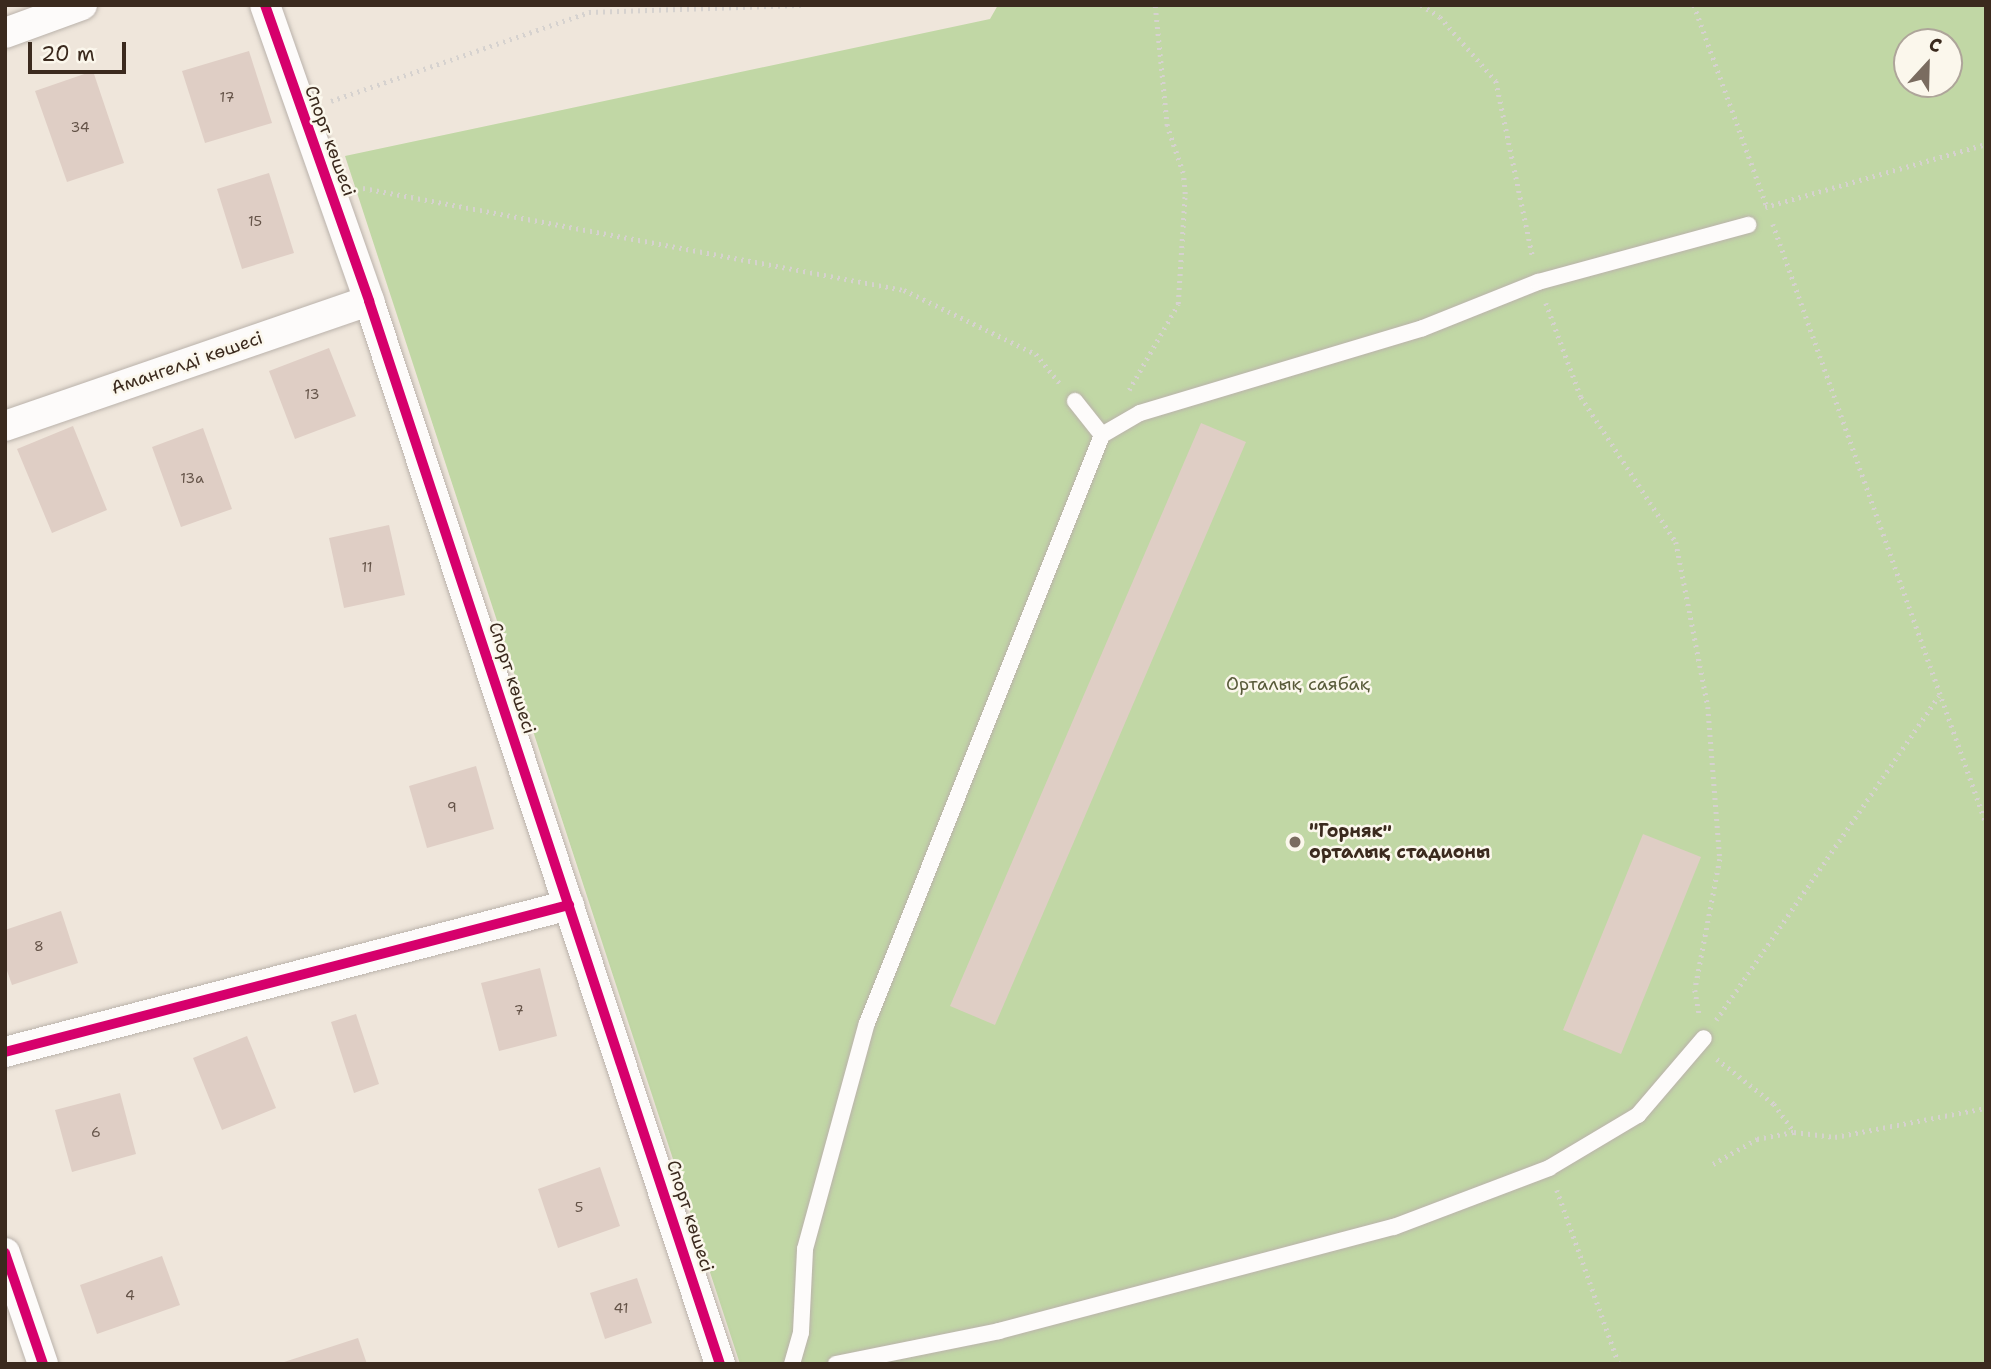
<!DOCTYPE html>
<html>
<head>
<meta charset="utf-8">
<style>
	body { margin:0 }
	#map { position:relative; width:1991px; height:1369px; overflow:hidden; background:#efe6db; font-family:"Shantell Sans",sans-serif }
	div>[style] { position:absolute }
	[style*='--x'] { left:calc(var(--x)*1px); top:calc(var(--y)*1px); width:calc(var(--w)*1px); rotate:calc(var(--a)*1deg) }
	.green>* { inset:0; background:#c1d7a5 }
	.building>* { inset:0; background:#dfcec5 }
	.path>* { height:4.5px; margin-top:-2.25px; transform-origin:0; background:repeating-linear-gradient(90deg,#d6d2cf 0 2px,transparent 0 7px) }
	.roads { filter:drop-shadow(0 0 2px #bab2ab) drop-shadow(0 0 2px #bab2ab) }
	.service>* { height:16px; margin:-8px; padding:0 8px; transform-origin:8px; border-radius:8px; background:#fdfbfa }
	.minor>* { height:30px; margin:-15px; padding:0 15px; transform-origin:15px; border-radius:15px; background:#fdfbfa }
	.cycleway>* { height:10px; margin:-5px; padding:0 5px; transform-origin:5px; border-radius:5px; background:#d6006c }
	.dots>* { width:19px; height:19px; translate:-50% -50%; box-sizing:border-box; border:4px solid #fbf7ec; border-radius:50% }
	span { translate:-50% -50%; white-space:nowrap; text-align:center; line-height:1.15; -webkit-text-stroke:5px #fbf7ec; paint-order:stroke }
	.number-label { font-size:14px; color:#645348 }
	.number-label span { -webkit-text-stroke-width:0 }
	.street-label { font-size:18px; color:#3b2a1e }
	.park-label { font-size:18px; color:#585a39 }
	.poi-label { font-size:18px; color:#3b2a1e; font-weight:700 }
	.left { translate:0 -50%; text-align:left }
	.frame { position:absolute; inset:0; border:7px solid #3b2a1e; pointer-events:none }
	.north { position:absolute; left:1893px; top:28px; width:70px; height:70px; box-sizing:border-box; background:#fbf7ec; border:2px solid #aea59a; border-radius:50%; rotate:22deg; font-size:19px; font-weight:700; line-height:28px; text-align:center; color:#3b2a1e }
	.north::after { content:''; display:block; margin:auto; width:24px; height:32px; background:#7a6c60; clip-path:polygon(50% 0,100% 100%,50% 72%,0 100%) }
	.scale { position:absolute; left:28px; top:42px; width:98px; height:32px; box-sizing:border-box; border:4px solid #3b2a1e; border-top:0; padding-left:9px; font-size:21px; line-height:24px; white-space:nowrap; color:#3b2a1e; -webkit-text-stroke:5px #fbf7ec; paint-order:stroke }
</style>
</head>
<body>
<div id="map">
	<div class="green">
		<i style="clip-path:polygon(evenodd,998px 5px,1986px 5px,1986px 1364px,740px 1364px,345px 156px,990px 19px,998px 5px,1907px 42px,1949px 42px,1949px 84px,1907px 84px,1907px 42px)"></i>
	</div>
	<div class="building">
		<i style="clip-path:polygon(249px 51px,272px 123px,205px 143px,182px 71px)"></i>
		<i style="clip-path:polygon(93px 71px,124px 163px,67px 182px,35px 91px)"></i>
		<i style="clip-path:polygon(269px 173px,294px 253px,242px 269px,217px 189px)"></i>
		<i style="clip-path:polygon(329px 348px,356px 416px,295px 439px,269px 371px)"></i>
		<i style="clip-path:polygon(1201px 423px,1246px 442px,995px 1025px,950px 1006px)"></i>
		<i style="clip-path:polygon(73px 426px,107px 510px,52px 533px,17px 449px)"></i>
		<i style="clip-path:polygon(203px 428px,232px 509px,181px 527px,152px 447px)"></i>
		<i style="clip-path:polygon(389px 525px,405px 595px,344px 608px,329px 538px)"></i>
		<i style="clip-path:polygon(476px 766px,494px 829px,427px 848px,409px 786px)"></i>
		<i style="clip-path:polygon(1643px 834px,1701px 857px,1621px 1054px,1563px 1030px)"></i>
		<i style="clip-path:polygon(61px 911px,78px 963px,12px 985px,5px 965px,5px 930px)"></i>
		<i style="clip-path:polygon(540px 968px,557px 1036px,499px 1051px,481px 983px)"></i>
		<i style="clip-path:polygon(356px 1014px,379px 1084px,354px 1093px,331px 1022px)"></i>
		<i style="clip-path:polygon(247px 1036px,276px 1108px,222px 1130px,193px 1058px)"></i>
		<i style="clip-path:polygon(120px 1093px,136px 1154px,72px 1172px,55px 1110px)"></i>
		<i style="clip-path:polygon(600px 1167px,620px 1226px,558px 1248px,538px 1189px)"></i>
		<i style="clip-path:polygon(162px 1256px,180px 1305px,97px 1334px,80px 1285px)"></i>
		<i style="clip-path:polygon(637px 1278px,652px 1323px,605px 1339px,590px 1293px)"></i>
		<i style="clip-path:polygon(358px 1338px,367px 1364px,281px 1364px,281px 1363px)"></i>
	</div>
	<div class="path">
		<i style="--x:1421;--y:5;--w:22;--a:32"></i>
		<i style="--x:1440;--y:17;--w:85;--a:48.8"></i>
		<i style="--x:1496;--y:81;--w:181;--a:78.2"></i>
		<i style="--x:1694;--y:5;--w:217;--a:70.1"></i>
		<i style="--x:331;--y:101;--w:273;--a:-19"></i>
		<i style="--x:589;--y:12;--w:216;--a:-1.9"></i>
		<i style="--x:363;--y:188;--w:551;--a:10.68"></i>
		<i style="--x:904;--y:290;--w:147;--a:25.9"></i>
		<i style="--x:1036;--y:354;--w:40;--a:51"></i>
		<i style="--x:1765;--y:207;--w:230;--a:-15.9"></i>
		<i style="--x:1773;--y:224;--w:636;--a:70.42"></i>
		<i style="--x:1546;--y:303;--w:100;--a:69.6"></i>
		<i style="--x:1581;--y:397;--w:173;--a:56.8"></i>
		<i style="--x:1676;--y:542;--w:168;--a:79"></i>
		<i style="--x:1708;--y:707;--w:152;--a:85.5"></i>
		<i style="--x:1720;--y:859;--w:133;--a:100.8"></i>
		<i style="--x:1695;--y:990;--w:27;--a:80"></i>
		<i style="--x:1129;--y:390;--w:99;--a:-60.3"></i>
		<i style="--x:1178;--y:304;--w:110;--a:-86.4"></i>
		<i style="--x:1185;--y:194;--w:21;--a:-95"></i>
		<i style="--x:1183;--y:173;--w:50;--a:-108.8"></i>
		<i style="--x:1167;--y:126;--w:122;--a:-95.7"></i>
		<i style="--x:1716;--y:1020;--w:393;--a:-55.5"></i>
		<i style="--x:1717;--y:1059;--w:73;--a:38.3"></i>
		<i style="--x:1774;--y:1104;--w:34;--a:54"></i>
		<i style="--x:1713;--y:1164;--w:51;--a:-29.6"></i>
		<i style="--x:1757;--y:1139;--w:38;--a:-11"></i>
		<i style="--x:1794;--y:1132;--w:41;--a:7"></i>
		<i style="--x:1835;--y:1137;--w:154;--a:-10.9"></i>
		<i style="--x:1557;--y:1190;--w:185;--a:70.4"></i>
	</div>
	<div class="roads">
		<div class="service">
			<i style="--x:1075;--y:401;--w:43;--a:51.5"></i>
			<i style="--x:792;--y:1364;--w:33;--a:-74"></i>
			<i style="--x:801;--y:1332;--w:83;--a:-87.2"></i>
			<i style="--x:805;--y:1249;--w:234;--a:-74.7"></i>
			<i style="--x:867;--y:1023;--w:633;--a:-68.22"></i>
			<i style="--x:1102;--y:435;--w:44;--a:-30.1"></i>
			<i style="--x:1140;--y:413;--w:295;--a:-16.7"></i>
			<i style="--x:1423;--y:328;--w:124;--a:-21.8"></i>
			<i style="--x:1538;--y:282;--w:218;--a:-15.2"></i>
			<i style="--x:836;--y:1364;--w:166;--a:-11.4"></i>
			<i style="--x:999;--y:1331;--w:408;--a:-14.8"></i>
			<i style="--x:1394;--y:1227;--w:166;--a:-20.8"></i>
			<i style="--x:1549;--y:1168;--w:104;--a:-30.8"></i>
			<i style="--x:1638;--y:1115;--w:101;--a:-49.4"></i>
		</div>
		<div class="minor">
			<i style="--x:265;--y:5;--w:314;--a:70.6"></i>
			<i style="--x:369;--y:301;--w:1119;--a:71.73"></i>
			<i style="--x:5;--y:33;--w:82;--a:-20"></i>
			<i style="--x:5;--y:426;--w:385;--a:-19"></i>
			<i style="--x:5;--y:1052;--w:583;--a:-14.61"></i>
			<i style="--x:5;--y:1253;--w:117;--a:71.1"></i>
		</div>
	</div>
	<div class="cycleway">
		<i style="--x:265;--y:5;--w:314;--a:70.6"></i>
		<i style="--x:369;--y:301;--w:1119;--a:71.73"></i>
		<i style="--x:5;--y:1052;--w:583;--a:-14.61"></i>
		<i style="--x:5;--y:1253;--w:117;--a:71.1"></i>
	</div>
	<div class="dots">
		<i style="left:1295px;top:842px;background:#7a6c60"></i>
	</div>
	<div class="number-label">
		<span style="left:227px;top:97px">17</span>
		<span style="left:80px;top:127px">34</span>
		<span style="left:255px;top:221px">15</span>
		<span style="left:312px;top:394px">13</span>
		<span style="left:192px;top:478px">13а</span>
		<span style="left:367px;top:567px">11</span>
		<span style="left:452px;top:807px">9</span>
		<span style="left:39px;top:946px">8</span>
		<span style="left:519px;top:1010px">7</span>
		<span style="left:96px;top:1132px">6</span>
		<span style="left:579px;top:1207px">5</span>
		<span style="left:130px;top:1295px">4</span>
		<span style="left:621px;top:1308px">41</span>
	</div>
	<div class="street-label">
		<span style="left:330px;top:141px;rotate:70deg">Спорт көшесі</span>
		<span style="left:187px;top:363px;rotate:-19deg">Амангелді көшесі</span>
		<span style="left:512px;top:678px;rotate:72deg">Спорт көшесі</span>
		<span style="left:690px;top:1216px;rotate:72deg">Спорт көшесі</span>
	</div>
	<div class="park-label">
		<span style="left:1298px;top:684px">Орталық саябақ</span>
	</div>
	<div class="poi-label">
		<span class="left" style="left:1309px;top:842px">"Горняк"<br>орталық стадионы</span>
	</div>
	<div class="frame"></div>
	<div class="north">С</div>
	<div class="scale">20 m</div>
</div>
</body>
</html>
